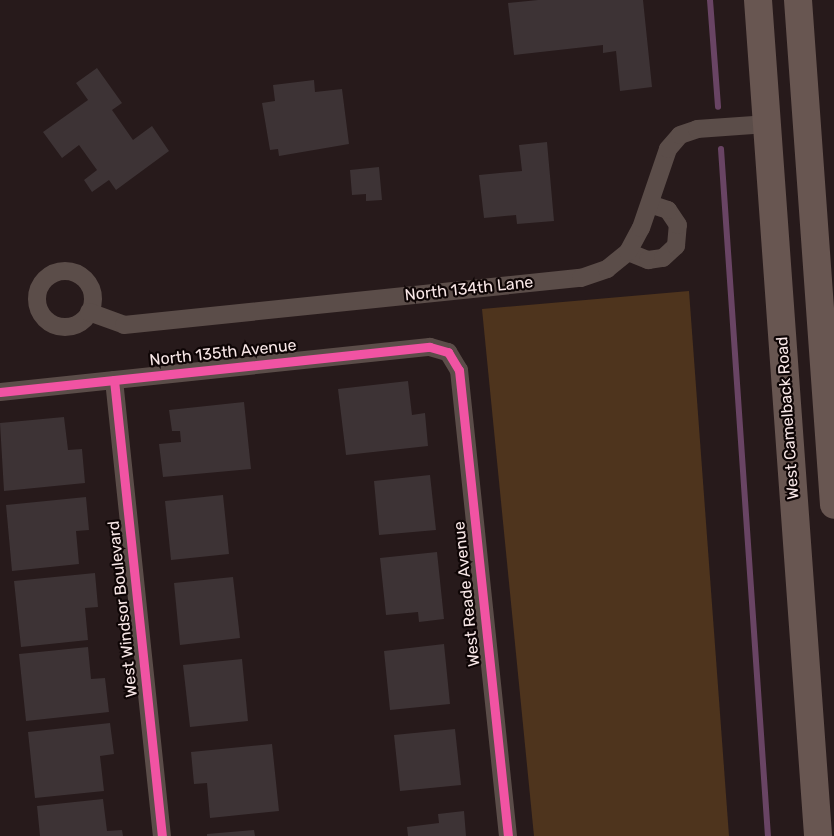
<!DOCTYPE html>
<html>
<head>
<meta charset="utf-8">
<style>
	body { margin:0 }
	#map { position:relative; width:834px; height:836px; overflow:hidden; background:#271a1b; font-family:Rubik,sans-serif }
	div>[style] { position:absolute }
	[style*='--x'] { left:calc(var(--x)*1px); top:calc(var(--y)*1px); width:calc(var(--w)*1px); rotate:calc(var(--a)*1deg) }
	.green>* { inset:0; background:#4e341d }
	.stream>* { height:6px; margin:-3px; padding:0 3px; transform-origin:3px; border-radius:3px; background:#694464 }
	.building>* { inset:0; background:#3d3335 }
	.street>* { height:18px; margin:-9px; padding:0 9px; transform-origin:9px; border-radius:9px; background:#5b4d49 }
	.street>.ring { margin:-9px; padding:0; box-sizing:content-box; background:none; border:18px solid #5b4d49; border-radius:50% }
	.primary>* { height:28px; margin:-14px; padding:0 14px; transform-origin:14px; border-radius:14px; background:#685651 }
	.cycleway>* { height:9px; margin:-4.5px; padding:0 4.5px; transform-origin:4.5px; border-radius:4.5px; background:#f153a3 }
	span { translate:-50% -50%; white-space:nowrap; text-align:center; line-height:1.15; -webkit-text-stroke:4.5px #0e0505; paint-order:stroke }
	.street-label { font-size:16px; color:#f8e7e7 }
</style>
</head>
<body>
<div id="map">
	<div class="green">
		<i style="clip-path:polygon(689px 291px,729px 836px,534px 836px,482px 309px)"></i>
	</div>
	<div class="stream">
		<i style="--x:710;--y:0;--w:107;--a:85.7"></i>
		<i style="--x:721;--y:149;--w:689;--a:86.09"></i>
	</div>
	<div class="building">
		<i style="clip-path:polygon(538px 0,643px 0,652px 87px,620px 91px,616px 51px,603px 53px,603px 45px,514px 55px,508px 3px)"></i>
		<i style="clip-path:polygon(97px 68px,122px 103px,112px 110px,133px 140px,152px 126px,169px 151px,116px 190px,109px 180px,92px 192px,84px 180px,97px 170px,79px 145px,62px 158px,43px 132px,88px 100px,76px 83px)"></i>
		<i style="clip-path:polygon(314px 80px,315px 92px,342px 89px,349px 144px,279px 156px,278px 149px,270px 150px,262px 103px,275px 101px,273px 85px)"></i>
		<i style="clip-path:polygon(547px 142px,554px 221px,517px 224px,516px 215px,484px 218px,479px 175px,522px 171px,519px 145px)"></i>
		<i style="clip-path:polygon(379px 167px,382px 200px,366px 201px,366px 194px,352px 195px,350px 170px)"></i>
		<i style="clip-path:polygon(408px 381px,412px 415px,425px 413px,428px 446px,346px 455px,338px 389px)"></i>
		<i style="clip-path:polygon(244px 402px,251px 469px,163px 477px,159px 444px,181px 442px,180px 431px,172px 431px,169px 410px)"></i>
		<i style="clip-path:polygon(64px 417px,68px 450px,82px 449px,85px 483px,4px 491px,0 423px)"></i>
		<i style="clip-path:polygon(430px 475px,436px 530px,379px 535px,374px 481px)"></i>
		<i style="clip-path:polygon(223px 495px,229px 554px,171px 560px,165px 501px)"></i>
		<i style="clip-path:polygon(86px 497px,89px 530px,76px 531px,79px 564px,12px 571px,6px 505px)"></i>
		<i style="clip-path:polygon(437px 552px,444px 619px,419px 622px,418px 612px,386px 615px,380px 558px)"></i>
		<i style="clip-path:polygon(95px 573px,98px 607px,85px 608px,88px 640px,21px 647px,14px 581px)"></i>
		<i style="clip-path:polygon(233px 577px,240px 638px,180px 645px,174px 583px)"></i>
		<i style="clip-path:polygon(444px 644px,450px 704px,390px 710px,384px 651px)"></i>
		<i style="clip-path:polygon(88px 647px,91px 679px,105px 678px,109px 712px,26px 721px,19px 654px)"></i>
		<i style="clip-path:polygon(242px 659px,248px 721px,190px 727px,183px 665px)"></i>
		<i style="clip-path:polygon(110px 723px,114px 754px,100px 756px,104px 791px,35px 798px,28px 732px)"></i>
		<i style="clip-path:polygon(455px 729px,461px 785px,400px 791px,394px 735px)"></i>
		<i style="clip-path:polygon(272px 744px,279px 811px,210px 818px,207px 783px,194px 784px,191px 752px)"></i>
		<i style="clip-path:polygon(103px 799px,107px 831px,122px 830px,123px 836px,40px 836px,37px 806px)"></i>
		<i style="clip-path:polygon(464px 811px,466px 836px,408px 836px,407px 827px,439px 823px,438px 814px)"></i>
		<i style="clip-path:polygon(254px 830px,255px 836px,207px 836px,207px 834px)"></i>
	</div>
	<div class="street">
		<i style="--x:628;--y:252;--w:22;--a:22"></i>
		<i style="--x:648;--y:260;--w:15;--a:-8"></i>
		<i style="--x:663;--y:258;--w:18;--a:-43"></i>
		<i style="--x:676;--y:246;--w:21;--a:-85"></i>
		<i style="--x:678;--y:225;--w:18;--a:-124"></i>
		<i style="--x:668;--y:210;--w:19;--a:-162"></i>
		<i class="ring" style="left:37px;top:271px;width:38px;height:38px"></i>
		<i style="--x:89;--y:312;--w:37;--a:20"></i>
		<i style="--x:124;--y:325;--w:459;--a:-5.9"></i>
		<i style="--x:581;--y:278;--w:28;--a:-19"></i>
		<i style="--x:607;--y:269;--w:27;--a:-39"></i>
		<i style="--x:628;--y:252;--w:27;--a:-62"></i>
		<i style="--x:641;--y:228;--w:83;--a:-71.1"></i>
		<i style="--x:668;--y:149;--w:18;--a:-49"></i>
		<i style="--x:680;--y:135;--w:18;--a:-19"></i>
		<i style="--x:697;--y:129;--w:69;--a:-4.1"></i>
		<i style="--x:114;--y:380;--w:459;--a:84"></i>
		<i style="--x:0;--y:392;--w:432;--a:-6"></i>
		<i style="--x:430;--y:347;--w:19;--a:16"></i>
		<i style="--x:448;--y:352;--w:21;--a:59"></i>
		<i style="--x:459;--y:370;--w:469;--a:84"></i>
	</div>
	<div class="primary">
		<i style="--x:758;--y:0;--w:838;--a:85.89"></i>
		<i style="--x:798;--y:0;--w:506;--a:85.92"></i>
	</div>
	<div class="cycleway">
		<i style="--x:114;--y:380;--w:459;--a:84"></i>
		<i style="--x:0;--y:392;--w:432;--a:-6"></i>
		<i style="--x:430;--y:347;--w:19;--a:16"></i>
		<i style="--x:448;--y:352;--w:21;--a:59"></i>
		<i style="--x:459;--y:370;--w:469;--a:84"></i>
	</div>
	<div class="street-label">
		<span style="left:469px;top:289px;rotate:-6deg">North 134th Lane</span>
		<span style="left:223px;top:353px;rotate:-6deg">North 135th Avenue</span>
		<span style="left:788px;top:418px;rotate:-94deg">West Camelback Road</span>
		<span style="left:467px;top:594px;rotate:-96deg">West Reade Avenue</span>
		<span style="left:123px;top:609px;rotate:-96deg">West Windsor Boulevard</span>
	</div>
</div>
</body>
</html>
